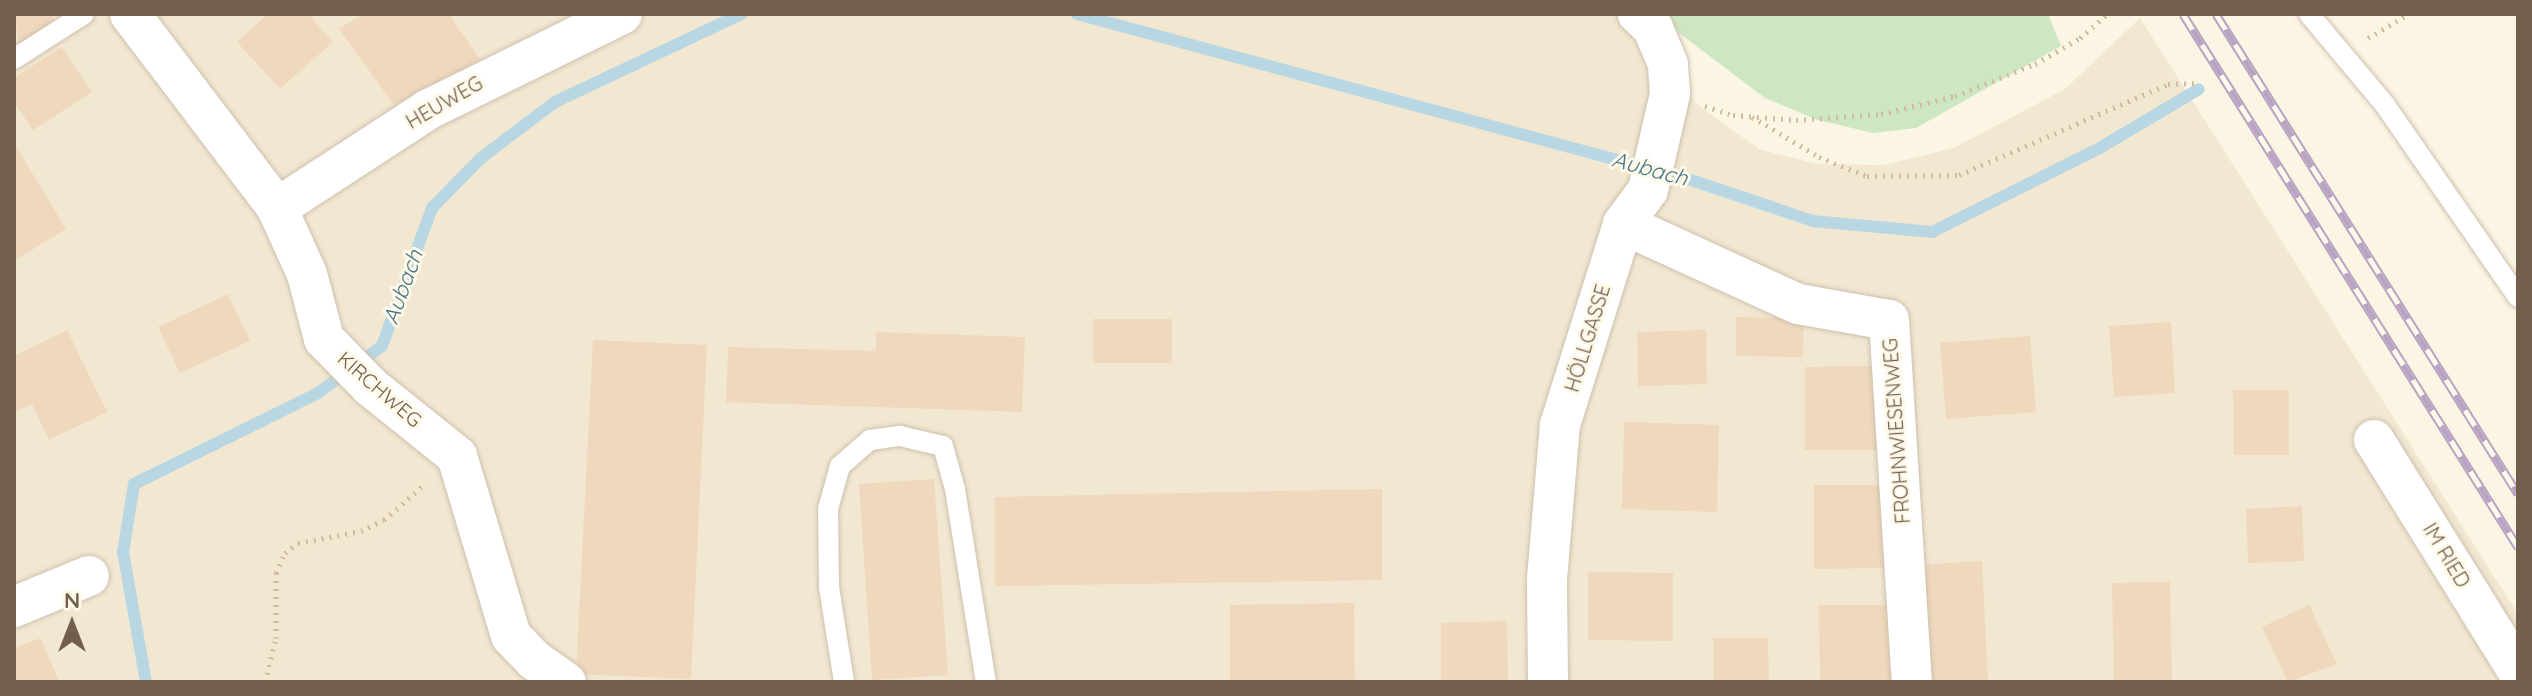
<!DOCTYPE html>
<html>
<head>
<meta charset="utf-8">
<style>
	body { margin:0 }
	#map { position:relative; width:2532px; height:696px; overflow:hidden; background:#fbf5e3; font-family:Quicksand,sans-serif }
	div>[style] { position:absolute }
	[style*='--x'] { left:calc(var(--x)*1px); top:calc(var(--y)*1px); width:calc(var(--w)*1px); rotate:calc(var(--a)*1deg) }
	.residential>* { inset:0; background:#f2e8d2 }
	.green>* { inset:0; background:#cde7c3 }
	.stream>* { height:12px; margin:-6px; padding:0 6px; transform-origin:6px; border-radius:6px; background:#b9d7e3 }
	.building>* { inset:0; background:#efd8bd }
	.path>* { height:5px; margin-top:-2.5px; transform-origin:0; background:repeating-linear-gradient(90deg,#d3bba0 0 2px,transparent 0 8px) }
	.roads { filter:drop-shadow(0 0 2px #cec0ae) drop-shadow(0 0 2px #cec0ae) }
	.service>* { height:20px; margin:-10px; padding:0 10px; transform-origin:10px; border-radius:10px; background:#fff }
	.minor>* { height:40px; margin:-20px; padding:0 20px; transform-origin:20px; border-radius:20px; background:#fff }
	.rail>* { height:9px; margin-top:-4.5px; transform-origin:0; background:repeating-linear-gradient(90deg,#fef9e9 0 18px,#b9a3c3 0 36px); box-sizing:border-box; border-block:2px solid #b9a3c3 }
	span { translate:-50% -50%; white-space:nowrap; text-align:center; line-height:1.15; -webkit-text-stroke:6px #fef9e9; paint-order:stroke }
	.street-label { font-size:20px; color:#725e4b }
	.water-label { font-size:22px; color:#49778a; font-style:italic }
	.frame { position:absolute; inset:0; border:16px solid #725e4b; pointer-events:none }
	.north { position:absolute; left:32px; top:584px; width:80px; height:80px; -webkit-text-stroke:6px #fef9e9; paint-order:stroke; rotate:0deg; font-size:22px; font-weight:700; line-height:32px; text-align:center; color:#725e4b }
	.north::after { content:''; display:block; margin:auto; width:28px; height:36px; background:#725e4b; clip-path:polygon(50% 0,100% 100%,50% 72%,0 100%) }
</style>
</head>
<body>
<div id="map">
	<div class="residential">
		<i style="clip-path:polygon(14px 14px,1654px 14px,1664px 23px,1694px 102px,1759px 149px,1816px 164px,1884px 165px,1954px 148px,2065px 89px,2140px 18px,2518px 614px,2518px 682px,14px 682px)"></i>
	</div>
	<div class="green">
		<i style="clip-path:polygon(1654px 14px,2048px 14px,2061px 46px,1916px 128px,1873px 133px,1818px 120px,1765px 98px)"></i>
	</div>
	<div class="stream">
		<i style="--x:1077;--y:14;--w:636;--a:15.13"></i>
		<i style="--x:1691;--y:180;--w:129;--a:18.6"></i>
		<i style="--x:1813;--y:221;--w:120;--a:5.3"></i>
		<i style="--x:1932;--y:232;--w:186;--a:-26.6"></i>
		<i style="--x:2098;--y:149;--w:117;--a:-30.7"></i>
		<i style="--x:146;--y:682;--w:132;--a:-100"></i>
		<i style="--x:123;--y:552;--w:69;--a:-80.8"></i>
		<i style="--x:134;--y:484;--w:205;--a:-26.3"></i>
		<i style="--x:318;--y:393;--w:79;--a:-36.3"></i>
		<i style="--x:382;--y:346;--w:147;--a:-70.1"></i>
		<i style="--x:432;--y:208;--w:70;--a:-45.6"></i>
		<i style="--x:481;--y:158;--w:93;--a:-37.1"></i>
		<i style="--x:555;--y:102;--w:206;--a:-25.3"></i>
	</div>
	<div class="building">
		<i style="clip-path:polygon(14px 14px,50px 14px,55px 22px,19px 44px)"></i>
		<i style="clip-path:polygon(268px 14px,308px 14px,333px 42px,280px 89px,237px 42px)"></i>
		<i style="clip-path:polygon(363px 14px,449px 14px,481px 61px,394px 105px,339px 29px)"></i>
		<i style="clip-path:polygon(62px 47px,92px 92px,33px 130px,14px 102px,14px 78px)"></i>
		<i style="clip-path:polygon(14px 143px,66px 229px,14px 261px)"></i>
		<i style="clip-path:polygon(228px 294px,250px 341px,180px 373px,158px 327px)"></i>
		<i style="clip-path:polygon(1736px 317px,1804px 318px,1803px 357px,1736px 356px)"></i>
		<i style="clip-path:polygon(1093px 319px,1172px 319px,1172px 363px,1093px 363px)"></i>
		<i style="clip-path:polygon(2171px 322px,2175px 393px,2114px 397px,2109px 326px)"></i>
		<i style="clip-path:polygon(67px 330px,107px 412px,49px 440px,32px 404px,14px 412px,14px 356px)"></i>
		<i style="clip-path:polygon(1706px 330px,1707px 384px,1638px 386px,1637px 332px)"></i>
		<i style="clip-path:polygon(876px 332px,1025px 337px,1022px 412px,726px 402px,728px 347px,876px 351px)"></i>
		<i style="clip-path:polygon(2030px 336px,2036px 412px,1946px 419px,1940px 343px)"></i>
		<i style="clip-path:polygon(593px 340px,707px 345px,691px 679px,576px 674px)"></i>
		<i style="clip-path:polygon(1877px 366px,1877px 450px,1805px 450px,1805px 367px)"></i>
		<i style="clip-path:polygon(2233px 390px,2289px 390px,2289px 455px,2234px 455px)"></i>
		<i style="clip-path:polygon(1624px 422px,1719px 425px,1717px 512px,1622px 509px)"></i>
		<i style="clip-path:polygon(934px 479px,948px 675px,872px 680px,859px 484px)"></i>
		<i style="clip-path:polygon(1814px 485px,1886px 485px,1886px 568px,1814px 569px)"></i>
		<i style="clip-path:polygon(1382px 489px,1382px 580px,995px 586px,995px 497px)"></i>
		<i style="clip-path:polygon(2302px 506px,2304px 561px,2248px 563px,2246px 509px)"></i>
		<i style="clip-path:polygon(1982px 561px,1988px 682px,1924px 682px,1918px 565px)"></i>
		<i style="clip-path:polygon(1588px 572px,1673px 573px,1673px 641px,1588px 640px)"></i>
		<i style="clip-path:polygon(2170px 582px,2172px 682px,2114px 682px,2112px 583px)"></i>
		<i style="clip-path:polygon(1354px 603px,1355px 682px,1230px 682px,1230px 605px)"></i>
		<i style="clip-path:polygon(1819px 605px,1891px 605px,1892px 682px,1820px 682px)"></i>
		<i style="clip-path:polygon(2309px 605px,2337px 664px,2288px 682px,2262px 627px)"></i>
		<i style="clip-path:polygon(1507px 621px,1508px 682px,1441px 682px,1441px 623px)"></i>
		<i style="clip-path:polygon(41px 638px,59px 682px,14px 682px,14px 648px)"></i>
		<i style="clip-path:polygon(1713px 638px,1768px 638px,1769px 682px,1714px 682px)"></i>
	</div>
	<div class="path">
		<i style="--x:2368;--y:38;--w:47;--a:-31"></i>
		<i style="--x:1705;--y:106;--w:29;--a:18"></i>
		<i style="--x:1733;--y:115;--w:63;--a:4.5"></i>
		<i style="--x:1796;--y:120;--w:85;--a:-4"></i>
		<i style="--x:1881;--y:114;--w:76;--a:-13.7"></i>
		<i style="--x:1955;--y:96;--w:86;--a:-21.8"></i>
		<i style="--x:2035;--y:64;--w:52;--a:-30"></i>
		<i style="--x:2080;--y:38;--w:37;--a:-41"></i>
		<i style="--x:1752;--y:117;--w:78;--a:30.8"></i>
		<i style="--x:1819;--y:157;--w:52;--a:21.6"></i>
		<i style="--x:1867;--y:176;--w:92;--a:-0.6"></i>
		<i style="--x:1959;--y:175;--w:228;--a:-23.5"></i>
		<i style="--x:2168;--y:84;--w:26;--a:-2"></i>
		<i style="--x:265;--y:682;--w:45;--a:-76"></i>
		<i style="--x:276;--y:638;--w:65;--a:-90"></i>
		<i style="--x:276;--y:573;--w:22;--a:-66"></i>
		<i style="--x:285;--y:553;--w:16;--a:-38"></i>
		<i style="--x:298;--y:543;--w:64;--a:-10.8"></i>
		<i style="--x:361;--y:531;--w:25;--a:-26"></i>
		<i style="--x:384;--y:520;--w:56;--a:-41.4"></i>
	</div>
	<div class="roads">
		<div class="service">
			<i style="--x:2309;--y:14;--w:119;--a:50.1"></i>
			<i style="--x:2385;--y:105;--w:234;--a:55.3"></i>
			<i style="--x:14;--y:59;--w:83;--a:-32.7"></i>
			<i style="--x:844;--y:682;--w:96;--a:-99"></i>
			<i style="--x:829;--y:587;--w:78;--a:-90.7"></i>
			<i style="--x:828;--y:509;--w:45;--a:-74.4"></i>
			<i style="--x:840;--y:466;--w:40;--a:-41"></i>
			<i style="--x:870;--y:440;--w:30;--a:-8"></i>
			<i style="--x:900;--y:436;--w:44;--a:13.1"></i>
			<i style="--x:943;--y:446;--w:45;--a:74.4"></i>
			<i style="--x:955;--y:489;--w:195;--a:80.9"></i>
		</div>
		<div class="minor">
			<i style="--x:130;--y:14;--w:243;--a:52.8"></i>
			<i style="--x:277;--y:208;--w:72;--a:65.6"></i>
			<i style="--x:307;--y:274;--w:67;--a:75.3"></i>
			<i style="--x:324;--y:339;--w:67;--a:45.6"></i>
			<i style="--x:371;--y:387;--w:110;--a:38.7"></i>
			<i style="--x:457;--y:456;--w:188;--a:73.3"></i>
			<i style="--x:511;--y:636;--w:33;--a:46"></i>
			<i style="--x:534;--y:660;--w:39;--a:35"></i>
			<i style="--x:277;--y:208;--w:181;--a:-33.1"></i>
			<i style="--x:429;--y:109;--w:215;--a:-26.2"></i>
			<i style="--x:1623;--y:224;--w:192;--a:24.6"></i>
			<i style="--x:1798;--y:304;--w:92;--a:10"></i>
			<i style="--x:1889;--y:320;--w:363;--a:86.4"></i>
			<i style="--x:2374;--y:440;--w:272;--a:58.1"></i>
			<i style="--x:14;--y:607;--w:81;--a:-22.5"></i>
			<i style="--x:1548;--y:682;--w:103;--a:-90.6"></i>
			<i style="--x:1547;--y:579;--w:155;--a:-85.2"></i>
			<i style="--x:1560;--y:425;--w:211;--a:-72.6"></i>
			<i style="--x:1623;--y:224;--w:42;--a:-53.7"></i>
			<i style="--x:1648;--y:190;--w:98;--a:-77.1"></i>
			<i style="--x:1670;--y:94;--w:30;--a:-94"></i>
			<i style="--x:1668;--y:64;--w:39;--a:-113"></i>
			<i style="--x:1653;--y:28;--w:21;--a:-137"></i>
		</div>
	</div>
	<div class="rail">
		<i style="--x:2183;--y:14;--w:630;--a:57.85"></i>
		<i style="--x:2216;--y:14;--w:567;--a:57.82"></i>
	</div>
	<div class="street-label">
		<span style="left:444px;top:102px;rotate:-30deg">HEUWEG</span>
		<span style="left:1587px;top:338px;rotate:-73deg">HÖLLGASSE</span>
		<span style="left:380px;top:389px;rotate:41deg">KIRCHWEG</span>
		<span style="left:1896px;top:431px;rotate:-94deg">FROHNWIESENWEG</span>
		<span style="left:2447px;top:555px;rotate:59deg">IM RIED</span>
	</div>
	<div class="water-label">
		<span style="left:1650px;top:169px;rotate:15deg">Aubach</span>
		<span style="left:403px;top:287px;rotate:-70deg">Aubach</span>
	</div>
	<div class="frame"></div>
	<div class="north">N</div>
</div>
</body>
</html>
